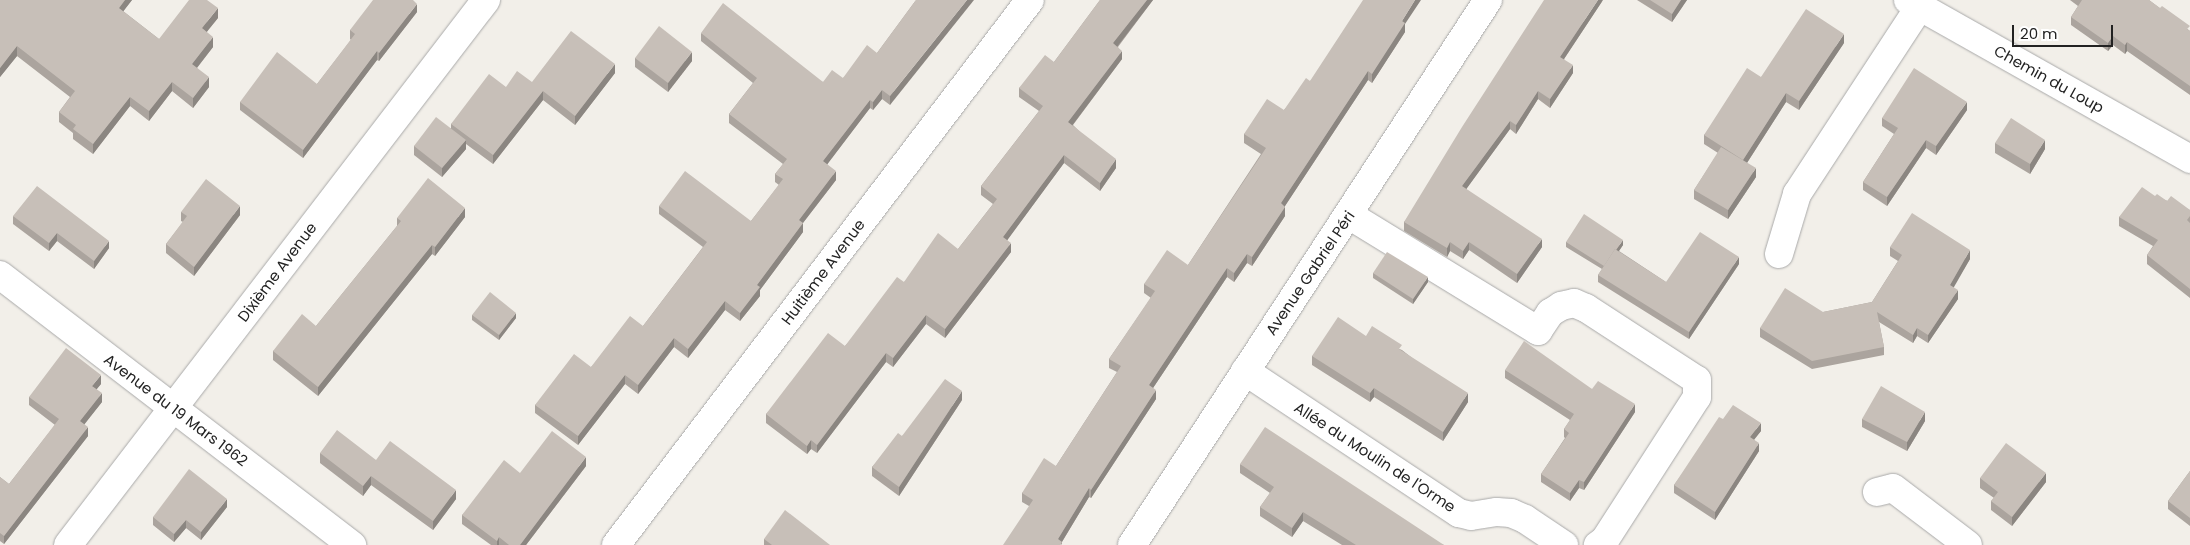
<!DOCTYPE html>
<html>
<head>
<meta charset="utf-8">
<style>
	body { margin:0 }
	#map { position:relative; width:2190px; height:545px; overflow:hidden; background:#f2efe9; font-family:Poppins,sans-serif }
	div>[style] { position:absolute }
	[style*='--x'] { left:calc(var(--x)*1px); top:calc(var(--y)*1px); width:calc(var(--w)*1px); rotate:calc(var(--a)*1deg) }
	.roads { filter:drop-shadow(0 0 1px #a9a9a9) drop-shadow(0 0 1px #a9a9a9) }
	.street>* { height:28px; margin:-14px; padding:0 14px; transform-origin:14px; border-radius:14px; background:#fff }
	.wall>* { inset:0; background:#aba49e }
	.shaded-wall>* { inset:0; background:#8b8681 }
	.building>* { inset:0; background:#c7bfb8 }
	span { translate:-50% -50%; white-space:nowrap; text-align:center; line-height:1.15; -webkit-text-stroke:4px #fff; paint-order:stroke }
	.street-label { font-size:15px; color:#222 }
	.scale { position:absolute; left:2012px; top:25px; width:101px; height:22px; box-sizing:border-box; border:2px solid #222; border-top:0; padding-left:6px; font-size:15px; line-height:18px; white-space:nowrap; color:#222; -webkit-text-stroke:4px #fff; paint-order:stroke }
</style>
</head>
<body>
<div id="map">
	<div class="roads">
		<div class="street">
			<i style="--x:1908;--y:0;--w:324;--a:29.4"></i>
			<i style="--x:1349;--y:215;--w:222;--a:31.5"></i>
			<i style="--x:1538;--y:331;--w:22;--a:-56"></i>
			<i style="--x:1550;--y:313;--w:13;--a:-32"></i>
			<i style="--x:1561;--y:306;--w:13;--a:-13"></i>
			<i style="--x:1574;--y:303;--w:13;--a:23"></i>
			<i style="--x:1586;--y:308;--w:132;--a:33"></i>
			<i style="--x:1697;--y:380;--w:17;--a:90"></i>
			<i style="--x:1697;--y:397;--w:170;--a:122.8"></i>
			<i style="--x:1605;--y:540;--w:9;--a:144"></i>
			<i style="--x:1779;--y:254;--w:63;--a:-73.3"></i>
			<i style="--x:1797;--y:194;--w:225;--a:-56.8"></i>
			<i style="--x:0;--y:275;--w:444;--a:37.5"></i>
			<i style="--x:1245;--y:371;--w:257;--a:33.6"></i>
			<i style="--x:1459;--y:513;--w:12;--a:14"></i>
			<i style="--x:1471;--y:516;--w:26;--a:-9"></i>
			<i style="--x:1497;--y:512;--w:14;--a:4"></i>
			<i style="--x:1511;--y:513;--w:15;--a:23"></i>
			<i style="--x:1525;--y:519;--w:47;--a:33.7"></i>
			<i style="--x:1877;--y:492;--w:16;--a:-14"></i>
			<i style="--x:1893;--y:488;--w:94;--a:37.2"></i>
			<i style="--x:68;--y:545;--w:687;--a:-52.51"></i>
			<i style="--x:616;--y:545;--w:684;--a:-52.78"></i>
			<i style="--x:1132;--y:545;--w:651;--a:-56.85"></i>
		</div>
	</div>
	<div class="wall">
		<i style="clip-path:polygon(0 0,132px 0,123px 11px,159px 39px,218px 18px,206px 32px,213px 47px,197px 68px,209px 87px,193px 108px,172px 91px,149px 121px,130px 106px,93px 154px,73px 139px,73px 133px,59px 122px,59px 112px,70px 97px,17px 56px,0 77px)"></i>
		<i style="clip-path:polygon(916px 0,890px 105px,882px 99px,873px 110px,870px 108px,827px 164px,836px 180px,803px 223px,803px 232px,760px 290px,760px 296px,740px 321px,725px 310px,688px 358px,674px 347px,638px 394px,625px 384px,578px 445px,535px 413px,535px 405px,591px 367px,643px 326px,703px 247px,659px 214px,659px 206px,751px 221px,779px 185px,775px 182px,775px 174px,783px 164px,729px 123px,729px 114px,753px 83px,701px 41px,701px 33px,823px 82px,843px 78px,877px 53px)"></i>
		<i style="clip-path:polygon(1100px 0,1153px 0,1118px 47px,1122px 59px,1073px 125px,1116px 168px,1100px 191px,1064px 163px,1007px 240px,1011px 252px,945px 338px,926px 324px,893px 367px,886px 362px,817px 453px,811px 449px,807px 454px,766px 423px,766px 414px,845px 346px,904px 282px,958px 249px,993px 204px,981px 195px,981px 186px,1039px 111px,1019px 97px,1019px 88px,1054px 62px)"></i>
		<i style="clip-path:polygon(1603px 0,1564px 59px,1573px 73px,1550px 108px,1538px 99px,1516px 134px,1510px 129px,1466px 189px,1542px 247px,1517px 283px,1469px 250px,1463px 259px,1450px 251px,1447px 257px,1404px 231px,1404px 222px)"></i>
		<i style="clip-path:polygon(1637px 0,1687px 0,1672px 22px)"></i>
		<i style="clip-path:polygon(2070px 0,2149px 0,2190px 31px,2190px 95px,2127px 51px,2125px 54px,2113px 45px,2108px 51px,2071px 25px,2071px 17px,2078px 6px)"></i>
		<i style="clip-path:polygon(417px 12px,379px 61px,377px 60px,303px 158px,240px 110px,240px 102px,317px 84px,351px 40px,350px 39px,350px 30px)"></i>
		<i style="clip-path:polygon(1405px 24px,1405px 32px,1372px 83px,1368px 80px,1285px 206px,1285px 216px,1252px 266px,1247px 263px,1234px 282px,1227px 277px,1153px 388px,1156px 399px,1091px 498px,1089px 497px,1062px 542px,1062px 545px,1029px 506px,1022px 502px,1022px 493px,1056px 466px,1117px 372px,1109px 368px,1109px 359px,1151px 298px,1144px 293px,1144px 284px,1188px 265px,1261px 154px,1244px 143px,1244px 134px,1284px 110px,1310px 81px)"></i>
		<i style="clip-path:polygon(1844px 43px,1799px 110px,1786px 102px,1747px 163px,1756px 177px,1728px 219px,1694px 199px,1694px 190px,1718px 153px,1704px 144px,1704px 135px,1761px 77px)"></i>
		<i style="clip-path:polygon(635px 58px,692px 61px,668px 92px,635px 67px)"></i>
		<i style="clip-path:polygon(615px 73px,575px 125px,543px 100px,493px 164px,466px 144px,466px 149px,442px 177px,414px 155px,414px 146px,451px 128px,451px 124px,506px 87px,532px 82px)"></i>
		<i style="clip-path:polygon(1967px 110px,1936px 155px,1926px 148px,1887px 206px,1863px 190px,1863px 182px,1894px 134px,1882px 126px,1882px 118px)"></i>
		<i style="clip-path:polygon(1995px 143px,2045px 149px,2030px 174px,1995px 153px)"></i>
		<i style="clip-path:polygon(2155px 196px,2190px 210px,2190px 298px,2147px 264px,2147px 255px,2153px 246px,2119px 226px,2119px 217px)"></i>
		<i style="clip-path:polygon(181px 212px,240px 215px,194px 276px,166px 253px,166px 244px,183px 222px,181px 221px)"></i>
		<i style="clip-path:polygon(13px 216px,109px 248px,94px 269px,57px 241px,49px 251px,13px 224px)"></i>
		<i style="clip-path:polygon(465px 217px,435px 256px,432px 254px,318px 396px,273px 360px,273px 351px,316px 326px,397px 226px,397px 218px)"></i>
		<i style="clip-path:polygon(1566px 242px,1623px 245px,1619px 251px,1666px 282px,1739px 264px,1689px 339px,1598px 282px,1598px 275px,1602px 269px,1566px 247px)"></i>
		<i style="clip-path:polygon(1890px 247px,1970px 259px,1953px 287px,1958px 299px,1928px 343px,1917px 336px,1913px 343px,1879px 322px,1884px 347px,1884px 355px,1812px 369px,1760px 337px,1760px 328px,1823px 312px,1872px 302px,1898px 261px,1890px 256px)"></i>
		<i style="clip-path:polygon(1373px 273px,1428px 282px,1413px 304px,1373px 278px)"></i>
		<i style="clip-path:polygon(472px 315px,516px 318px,499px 340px,472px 320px)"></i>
		<i style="clip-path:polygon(1366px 336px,1402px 350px,1468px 402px,1443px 441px,1374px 397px,1370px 402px,1312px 365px,1312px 356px)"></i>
		<i style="clip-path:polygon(1505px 370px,1592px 389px,1635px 412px,1584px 490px,1579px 488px,1570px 501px,1541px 482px,1541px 474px,1565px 438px,1564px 437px,1564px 429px,1570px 420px,1505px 378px)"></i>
		<i style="clip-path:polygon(101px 384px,96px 389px,102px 402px,84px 424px,88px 436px,4px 544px,0 541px,0 477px,9px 484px,55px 425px,29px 405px,29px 397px)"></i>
		<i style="clip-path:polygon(962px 400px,899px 496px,872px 476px,872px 467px,902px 436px)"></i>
		<i style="clip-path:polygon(1723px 419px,1761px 431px,1754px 439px,1759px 451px,1715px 520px,1674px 493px,1674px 485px)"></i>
		<i style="clip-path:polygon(1862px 419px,1925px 421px,1907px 451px,1862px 427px)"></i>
		<i style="clip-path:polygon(320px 453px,376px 460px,456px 499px,433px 530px,371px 485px,363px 496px,320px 463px)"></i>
		<i style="clip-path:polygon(1240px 464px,1444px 545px,1342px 545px,1303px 521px,1292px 537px,1260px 516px,1260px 507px,1270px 493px,1240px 473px)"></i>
		<i style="clip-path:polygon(586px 466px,526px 545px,491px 545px,462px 524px,462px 515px,520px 473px)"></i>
		<i style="clip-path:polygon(2190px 471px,2190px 526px,2168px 509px,2168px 501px)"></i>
		<i style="clip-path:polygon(1980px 478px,2046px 482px,2012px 526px,1991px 510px,1991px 501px,1994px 498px,1980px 488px)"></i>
		<i style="clip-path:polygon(227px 507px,201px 540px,186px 528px,174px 542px,153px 525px,153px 517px)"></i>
		<i style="clip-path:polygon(764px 539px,830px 545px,764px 545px)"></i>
	</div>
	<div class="shaded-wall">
		<i style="clip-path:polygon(125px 0,132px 0,119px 17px,119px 8px)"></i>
		<i style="clip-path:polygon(967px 0,974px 0,890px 105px,890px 96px)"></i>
		<i style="clip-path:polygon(1147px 0,1153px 0,1113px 52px,1113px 43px)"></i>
		<i style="clip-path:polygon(1415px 0,1421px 0,1405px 24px,1405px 32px,1372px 83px,1372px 74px,1402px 21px)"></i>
		<i style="clip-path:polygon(1598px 0,1603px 0,1560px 65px,1560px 57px)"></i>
		<i style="clip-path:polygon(1681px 0,1687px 0,1672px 22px,1672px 14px)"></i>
		<i style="clip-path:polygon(417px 4px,417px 12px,379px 61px,379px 53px)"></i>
		<i style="clip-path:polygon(218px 8px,218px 18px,202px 38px,202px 28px)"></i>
		<i style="clip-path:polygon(1844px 34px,1844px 43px,1799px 110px,1799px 101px)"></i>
		<i style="clip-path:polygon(2113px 36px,2113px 45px,2108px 51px,2108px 43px)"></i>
		<i style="clip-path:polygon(213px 37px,213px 47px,192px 74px,192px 64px)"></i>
		<i style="clip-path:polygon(2127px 42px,2127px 51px,2125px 54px,2125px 45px)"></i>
		<i style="clip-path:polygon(17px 46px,17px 56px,0 77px,0 68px)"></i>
		<i style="clip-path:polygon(377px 51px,377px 60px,303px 158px,303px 150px)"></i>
		<i style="clip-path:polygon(1122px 51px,1122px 59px,1068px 131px,1068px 122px)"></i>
		<i style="clip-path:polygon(692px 52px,692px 61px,668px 92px,668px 83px)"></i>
		<i style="clip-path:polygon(615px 64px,615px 73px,575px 125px,575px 116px)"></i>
		<i style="clip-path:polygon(1573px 65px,1573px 73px,1550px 108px,1550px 99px)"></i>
		<i style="clip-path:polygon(1368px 71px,1368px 80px,1281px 212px,1281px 203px)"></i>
		<i style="clip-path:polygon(209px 77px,209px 87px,193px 108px,193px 98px)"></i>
		<i style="clip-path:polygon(172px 82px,172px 91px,149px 121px,149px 111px)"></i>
		<i style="clip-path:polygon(882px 90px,882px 99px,873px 110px,873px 102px)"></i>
		<i style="clip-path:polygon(543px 91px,543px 100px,493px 164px,493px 155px)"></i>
		<i style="clip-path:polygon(1538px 91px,1538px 99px,1516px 134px,1516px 125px)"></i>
		<i style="clip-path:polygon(1786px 93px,1786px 102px,1743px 169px,1743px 160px)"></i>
		<i style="clip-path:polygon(130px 97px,130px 106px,93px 154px,93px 144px)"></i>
		<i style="clip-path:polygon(870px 100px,870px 108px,823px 170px,823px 161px)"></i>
		<i style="clip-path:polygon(1967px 102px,1967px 110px,1936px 155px,1936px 146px)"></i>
		<i style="clip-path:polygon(1510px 121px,1510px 129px,1462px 195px,1462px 186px)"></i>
		<i style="clip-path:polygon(466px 140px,466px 149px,442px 177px,442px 168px)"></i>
		<i style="clip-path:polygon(1926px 140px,1926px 148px,1887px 206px,1887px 197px)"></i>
		<i style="clip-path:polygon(2045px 140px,2045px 149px,2030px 174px,2030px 164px)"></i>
		<i style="clip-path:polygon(1064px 155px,1064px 163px,1003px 246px,1003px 237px)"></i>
		<i style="clip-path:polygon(1116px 159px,1116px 168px,1100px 191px,1100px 183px)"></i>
		<i style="clip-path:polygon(1756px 168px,1756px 177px,1728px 219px,1728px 210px)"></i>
		<i style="clip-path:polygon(836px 171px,836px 180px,799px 228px,799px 220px)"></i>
		<i style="clip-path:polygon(240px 206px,240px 215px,194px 276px,194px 267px)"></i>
		<i style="clip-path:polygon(1285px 207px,1285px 216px,1252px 266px,1252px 257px)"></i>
		<i style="clip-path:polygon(465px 208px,465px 217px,435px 256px,435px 247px)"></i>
		<i style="clip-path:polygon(803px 223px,803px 232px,760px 290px,760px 296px,740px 321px,740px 313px,757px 285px)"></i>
		<i style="clip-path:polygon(57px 233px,57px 241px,49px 251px,49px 243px)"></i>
		<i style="clip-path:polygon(1542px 239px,1542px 247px,1517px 283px,1517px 274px)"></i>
		<i style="clip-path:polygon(1623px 240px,1623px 245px,1605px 271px,1605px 266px)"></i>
		<i style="clip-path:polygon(109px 241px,109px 248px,94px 269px,94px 261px)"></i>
		<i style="clip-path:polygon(1450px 242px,1450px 251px,1447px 257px,1447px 248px)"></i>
		<i style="clip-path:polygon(1469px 242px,1469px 250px,1463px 259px,1463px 251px)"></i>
		<i style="clip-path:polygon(1011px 243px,1011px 252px,945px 338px,945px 329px)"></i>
		<i style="clip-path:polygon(432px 245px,432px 254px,318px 396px,318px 387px)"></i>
		<i style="clip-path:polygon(1970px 250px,1970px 259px,1950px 294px,1950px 285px)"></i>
		<i style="clip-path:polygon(1247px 254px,1247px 263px,1234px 282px,1234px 273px)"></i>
		<i style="clip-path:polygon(1739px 257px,1739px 264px,1689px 339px,1689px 332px)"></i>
		<i style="clip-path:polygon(1227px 268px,1227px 277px,1149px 394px,1149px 385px)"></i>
		<i style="clip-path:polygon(1428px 277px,1428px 282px,1413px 304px,1413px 299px)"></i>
		<i style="clip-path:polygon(1958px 290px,1958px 299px,1928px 343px,1928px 335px)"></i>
		<i style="clip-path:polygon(725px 301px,725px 310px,688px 358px,688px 349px)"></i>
		<i style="clip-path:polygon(516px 313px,516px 318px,499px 340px,499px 335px)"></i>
		<i style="clip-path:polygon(926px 315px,926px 324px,893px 367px,893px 358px)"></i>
		<i style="clip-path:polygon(1917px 328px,1917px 336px,1913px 343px,1913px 335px)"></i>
		<i style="clip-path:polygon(674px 338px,674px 347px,638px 394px,638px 385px)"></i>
		<i style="clip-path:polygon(886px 353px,886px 362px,817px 453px,817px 445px)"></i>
		<i style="clip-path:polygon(101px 375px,101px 384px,92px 395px,92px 386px)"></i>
		<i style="clip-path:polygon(625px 375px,625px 384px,578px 445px,578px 436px)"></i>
		<i style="clip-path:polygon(1374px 388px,1374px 397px,1370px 402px,1370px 393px)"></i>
		<i style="clip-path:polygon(1156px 390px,1156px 399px,1091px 498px,1091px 490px)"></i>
		<i style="clip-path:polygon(962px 391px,962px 400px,899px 496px,899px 487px)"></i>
		<i style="clip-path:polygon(102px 393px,102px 402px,80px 430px,80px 421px)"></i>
		<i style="clip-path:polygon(1468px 393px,1468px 402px,1443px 441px,1443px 432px)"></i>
		<i style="clip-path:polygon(1635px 404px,1635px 412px,1584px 490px,1584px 482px)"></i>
		<i style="clip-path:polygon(1925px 412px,1925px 421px,1907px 451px,1907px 442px)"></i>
		<i style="clip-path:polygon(1761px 423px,1761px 431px,1750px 445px,1750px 437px)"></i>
		<i style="clip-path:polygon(88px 427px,88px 436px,4px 544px,4px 536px)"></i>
		<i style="clip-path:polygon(811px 440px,811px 449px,807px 454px,807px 446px)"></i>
		<i style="clip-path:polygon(1759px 443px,1759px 451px,1715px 520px,1715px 512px)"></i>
		<i style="clip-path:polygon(586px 457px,586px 466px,526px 545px,520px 545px)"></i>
		<i style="clip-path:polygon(2046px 473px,2046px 482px,2012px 526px,2012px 517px)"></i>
		<i style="clip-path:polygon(371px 476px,371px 485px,363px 496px,363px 486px)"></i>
		<i style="clip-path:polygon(1579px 480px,1579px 488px,1570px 501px,1570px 493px)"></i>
		<i style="clip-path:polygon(1089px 488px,1089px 497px,1060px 545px,1058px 539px)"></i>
		<i style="clip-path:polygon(456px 490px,456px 499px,433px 530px,433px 521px)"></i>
		<i style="clip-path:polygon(227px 499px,227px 507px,201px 540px,201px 532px)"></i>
		<i style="clip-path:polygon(1303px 512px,1303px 521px,1292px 537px,1292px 528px)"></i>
		<i style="clip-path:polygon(186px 520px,186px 528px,174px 542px,174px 534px)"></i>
		<i style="clip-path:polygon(499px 537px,499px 545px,497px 545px,497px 541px)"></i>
	</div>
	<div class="building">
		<i style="clip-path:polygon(0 0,125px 0,119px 8px,159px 39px,189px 0,207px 0,218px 8px,202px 28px,213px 37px,192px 64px,209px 77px,193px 98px,172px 82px,149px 111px,130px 97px,93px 144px,73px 129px,76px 125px,59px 112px,75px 91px,17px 46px,0 68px)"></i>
		<i style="clip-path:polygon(373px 0,413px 0,417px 4px,379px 53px,377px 51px,303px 150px,240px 102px,277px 52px,317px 84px,355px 34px,350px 30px)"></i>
		<i style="clip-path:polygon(916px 0,967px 0,890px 96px,882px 90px,873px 102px,870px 100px,823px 161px,836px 171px,799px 220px,803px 223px,757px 285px,760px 287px,740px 313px,725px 301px,688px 349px,674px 338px,638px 385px,625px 375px,578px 436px,535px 405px,574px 354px,591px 367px,630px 316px,643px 326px,707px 242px,659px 206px,685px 171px,751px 221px,783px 179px,775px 174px,787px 159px,729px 114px,757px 78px,701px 33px,723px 3px,823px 82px,832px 70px,843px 78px,867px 45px,877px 53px)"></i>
		<i style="clip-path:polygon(1100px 0,1147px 0,1113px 43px,1122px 51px,1068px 122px,1116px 159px,1100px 183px,1064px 155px,1003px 237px,1011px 243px,945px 329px,926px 315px,893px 358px,886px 353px,817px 445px,811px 440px,807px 446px,766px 414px,828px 333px,845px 346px,897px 277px,904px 282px,938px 233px,958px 249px,997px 199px,981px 186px,1043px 106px,1019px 88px,1045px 55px,1054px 62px)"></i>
		<i style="clip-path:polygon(1363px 0,1415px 0,1402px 21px,1405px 23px,1372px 74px,1368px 71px,1281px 203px,1285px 207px,1252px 257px,1247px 254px,1234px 273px,1227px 268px,1149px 385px,1156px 390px,1091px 490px,1089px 488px,1058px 539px,1062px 542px,1060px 545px,1003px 545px,1033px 500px,1022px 493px,1044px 458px,1056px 466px,1121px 366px,1109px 359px,1155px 291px,1144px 284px,1167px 250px,1188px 265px,1266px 148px,1244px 134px,1267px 99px,1284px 110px,1306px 78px,1310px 81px)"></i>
		<i style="clip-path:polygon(1544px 0,1598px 0,1560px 57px,1573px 65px,1550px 99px,1538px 91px,1516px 125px,1510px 121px,1462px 186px,1542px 239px,1517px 274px,1469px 242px,1463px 251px,1450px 242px,1447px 248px,1404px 222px,1462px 127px)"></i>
		<i style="clip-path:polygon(1650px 0,1681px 0,1672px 14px)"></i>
		<i style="clip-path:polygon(2082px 0,2149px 0,2160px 8px,2162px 6px,2190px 26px,2187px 29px,2190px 31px,2190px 86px,2127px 42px,2125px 45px,2113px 36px,2108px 43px,2071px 17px)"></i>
		<i style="clip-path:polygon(1806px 9px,1844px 34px,1799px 101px,1786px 93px,1743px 160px,1704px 135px,1747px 68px,1761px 77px)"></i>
		<i style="clip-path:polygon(659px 26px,692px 52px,668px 83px,635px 58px)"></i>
		<i style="clip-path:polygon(571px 31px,615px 64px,575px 116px,543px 91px,493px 155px,451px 124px,489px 74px,506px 87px,517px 71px,532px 82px)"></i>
		<i style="clip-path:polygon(1914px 68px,1967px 102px,1936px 146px,1926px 140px,1887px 197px,1863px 182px,1898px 128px,1882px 118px)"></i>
		<i style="clip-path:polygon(436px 117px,466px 140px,442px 168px,414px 146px)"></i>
		<i style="clip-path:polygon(2011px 118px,2045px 140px,2030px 164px,1995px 143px)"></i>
		<i style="clip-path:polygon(1721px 147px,1756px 168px,1728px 210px,1694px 190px)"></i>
		<i style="clip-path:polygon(428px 178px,465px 208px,435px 247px,432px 245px,318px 387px,273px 351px,302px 314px,316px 326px,401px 221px,397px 218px)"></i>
		<i style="clip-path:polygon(206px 179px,240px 206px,194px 267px,166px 244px,187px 216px,181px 212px)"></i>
		<i style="clip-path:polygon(37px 186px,109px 241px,94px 261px,57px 233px,49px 243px,13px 216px)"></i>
		<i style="clip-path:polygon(2142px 187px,2155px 196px,2157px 194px,2167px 201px,2171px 196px,2190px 210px,2190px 216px,2187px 220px,2190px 223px,2190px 289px,2147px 255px,2158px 240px,2119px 217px)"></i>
		<i style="clip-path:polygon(1912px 213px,1970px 250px,1950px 285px,1958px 290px,1928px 335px,1917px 328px,1913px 335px,1877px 312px,1884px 347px,1812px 361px,1760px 328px,1785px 288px,1823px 312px,1872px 302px,1902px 255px,1890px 247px)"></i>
		<i style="clip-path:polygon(1584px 214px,1623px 240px,1616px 250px,1615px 249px,1604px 266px,1566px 242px)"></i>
		<i style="clip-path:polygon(1700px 232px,1739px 257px,1689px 332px,1598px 275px,1615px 249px,1666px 282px)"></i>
		<i style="clip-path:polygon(1387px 252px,1428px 277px,1413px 299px,1373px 273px)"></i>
		<i style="clip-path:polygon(490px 292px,516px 313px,499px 335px,472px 315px)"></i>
		<i style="clip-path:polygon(1338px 317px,1366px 336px,1372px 326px,1402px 345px,1399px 349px,1468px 393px,1443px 432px,1374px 388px,1370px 393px,1312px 356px)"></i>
		<i style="clip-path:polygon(1524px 341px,1592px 389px,1598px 381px,1635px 404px,1584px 482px,1579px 480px,1570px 493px,1541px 474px,1569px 433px,1564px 429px,1574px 414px,1505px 370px)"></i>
		<i style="clip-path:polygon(66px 348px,101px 375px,92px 386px,102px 393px,80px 421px,88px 427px,4px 536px,0 533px,0 477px,9px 484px,59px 419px,29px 397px)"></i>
		<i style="clip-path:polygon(945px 379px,962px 391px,899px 487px,872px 467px,898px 433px,902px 436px)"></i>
		<i style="clip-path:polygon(1881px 386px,1925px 412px,1907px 442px,1862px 419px)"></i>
		<i style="clip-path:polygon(1733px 405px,1761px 423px,1750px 437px,1759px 443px,1715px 512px,1674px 485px,1719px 417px,1723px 419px)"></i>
		<i style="clip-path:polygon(1265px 427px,1444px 545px,1356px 545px,1303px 512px,1292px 528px,1260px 507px,1274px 487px,1240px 464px)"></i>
		<i style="clip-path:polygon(337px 430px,376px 460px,390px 441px,456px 490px,433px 521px,371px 476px,363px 486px,320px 453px)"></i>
		<i style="clip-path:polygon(552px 431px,586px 457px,520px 545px,509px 545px,499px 537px,497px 541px,462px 515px,504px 460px,520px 473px)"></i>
		<i style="clip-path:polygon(2006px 443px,2046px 473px,2012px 517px,1991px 501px,1998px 492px,1980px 478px)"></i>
		<i style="clip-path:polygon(189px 469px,227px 499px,201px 532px,186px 520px,174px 534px,153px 517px)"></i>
		<i style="clip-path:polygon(2190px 471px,2190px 518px,2168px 501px)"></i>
		<i style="clip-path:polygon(785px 510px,830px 545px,772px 545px,764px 539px)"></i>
	</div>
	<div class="street-label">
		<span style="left:2049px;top:79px;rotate:29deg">Chemin du Loup</span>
		<span style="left:277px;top:272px;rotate:-53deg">Dixième Avenue</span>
		<span style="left:823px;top:272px;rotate:-53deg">Huitième Avenue</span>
		<span style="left:1310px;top:273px;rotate:-56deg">Avenue Gabriel Péri</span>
		<span style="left:176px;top:410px;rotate:37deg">Avenue du 19 Mars 1962</span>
		<span style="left:1375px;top:457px;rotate:33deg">Allée du Moulin de l'Orme</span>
	</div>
	<div class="scale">20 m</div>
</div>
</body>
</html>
